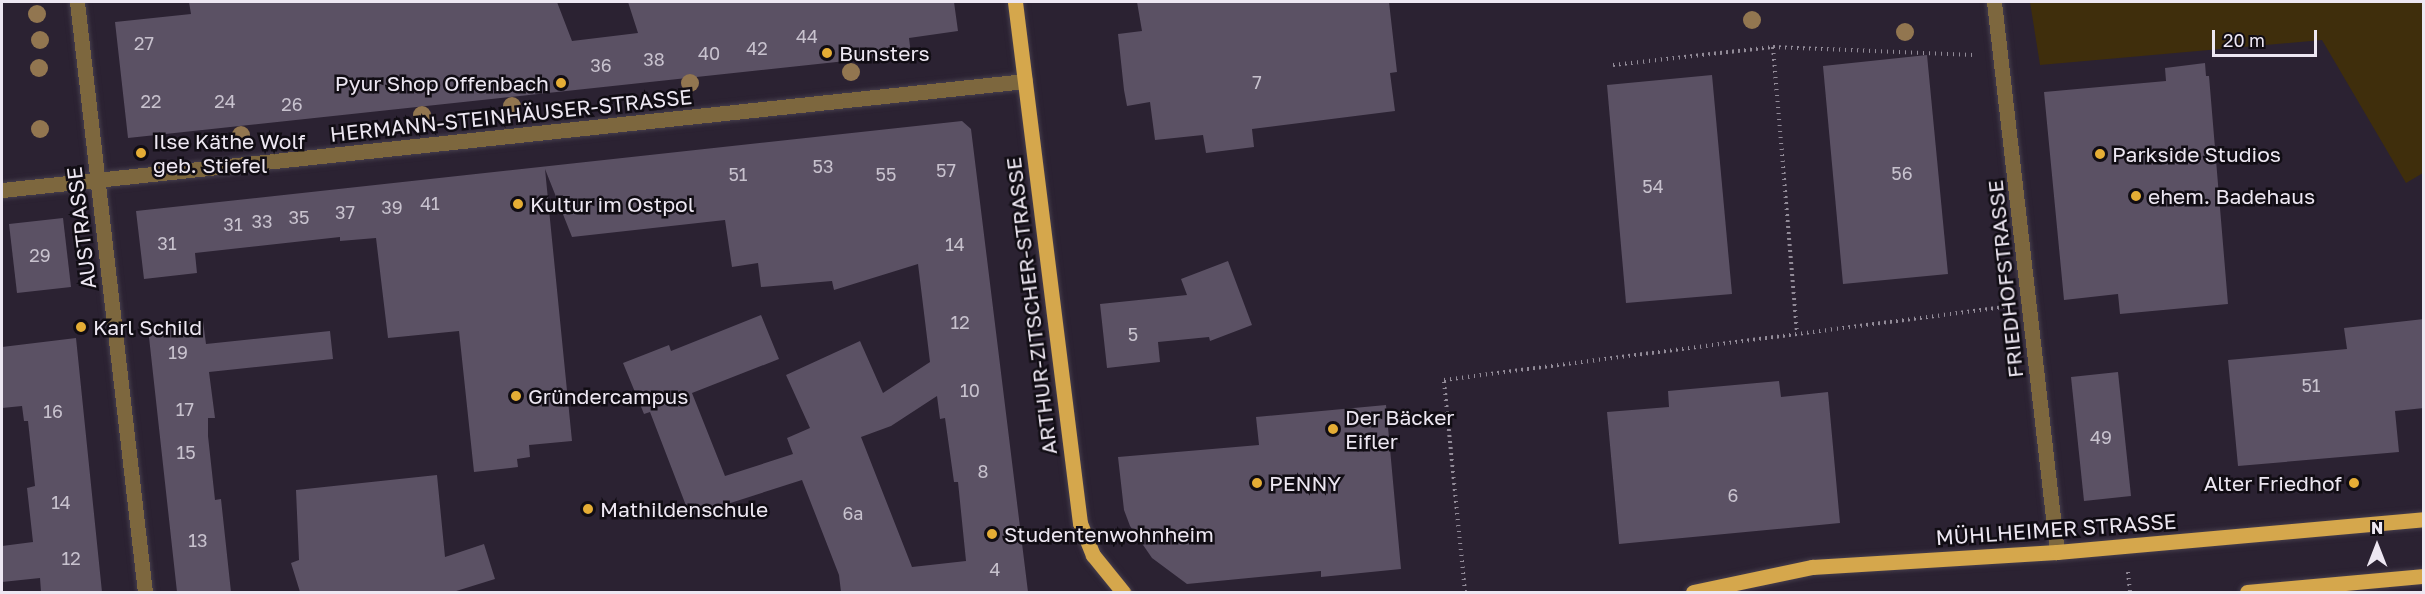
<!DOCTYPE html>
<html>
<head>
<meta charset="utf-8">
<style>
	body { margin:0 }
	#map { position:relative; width:2425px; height:594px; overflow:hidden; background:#2b2232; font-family:"Golos Text",sans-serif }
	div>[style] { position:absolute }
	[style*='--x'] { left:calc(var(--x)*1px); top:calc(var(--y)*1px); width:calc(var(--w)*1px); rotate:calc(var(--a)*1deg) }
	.green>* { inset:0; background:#3f2e0c }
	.building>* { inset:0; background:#5b5164 }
	.path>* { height:4px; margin-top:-2px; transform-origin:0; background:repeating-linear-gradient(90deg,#928b98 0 1.5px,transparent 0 6px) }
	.roads { filter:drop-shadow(0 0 2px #463e4d) drop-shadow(0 0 2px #463e4d) }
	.minor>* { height:15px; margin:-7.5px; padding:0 7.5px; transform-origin:7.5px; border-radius:7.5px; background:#7d673e }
	.major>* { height:15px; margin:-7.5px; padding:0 7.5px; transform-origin:7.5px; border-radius:7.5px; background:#d5a74c }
	.trees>* { width:18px; height:18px; margin:-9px; border-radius:50%; background:#927650 }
	.dots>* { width:16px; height:16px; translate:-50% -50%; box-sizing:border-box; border:3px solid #110d14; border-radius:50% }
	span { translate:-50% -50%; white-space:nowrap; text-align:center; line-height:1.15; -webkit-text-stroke:5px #110d14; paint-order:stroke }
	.number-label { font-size:18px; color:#c8c2ce }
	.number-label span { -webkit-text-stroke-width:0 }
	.poi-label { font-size:21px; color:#ede7f2 }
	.left { translate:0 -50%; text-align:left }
	.right { translate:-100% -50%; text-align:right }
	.street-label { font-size:21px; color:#ede7f2 }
	.frame { position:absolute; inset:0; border:3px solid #ede7f2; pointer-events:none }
	.north { position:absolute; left:2347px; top:516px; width:60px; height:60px; -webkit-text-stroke:4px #110d14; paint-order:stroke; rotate:0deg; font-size:16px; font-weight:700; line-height:24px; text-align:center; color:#ede7f2 }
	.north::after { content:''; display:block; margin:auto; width:21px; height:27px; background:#ede7f2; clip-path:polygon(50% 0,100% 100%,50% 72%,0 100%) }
	.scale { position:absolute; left:2212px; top:30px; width:105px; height:27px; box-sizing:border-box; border:3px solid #ede7f2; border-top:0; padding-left:8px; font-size:18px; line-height:21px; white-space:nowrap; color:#ede7f2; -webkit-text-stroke:4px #110d14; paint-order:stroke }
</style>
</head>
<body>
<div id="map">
	<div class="green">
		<i style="clip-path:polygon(2030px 2px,2423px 2px,2423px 173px,2406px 183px,2322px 40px,2040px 65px)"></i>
	</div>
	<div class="building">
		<i style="clip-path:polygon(189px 2px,557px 2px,572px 41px,638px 33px,628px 2px,954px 2px,958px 31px,909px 38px,911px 54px,128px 138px,115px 22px,191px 14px)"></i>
		<i style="clip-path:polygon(1137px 2px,1389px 2px,1397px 72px,1390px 73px,1395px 111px,1252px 129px,1254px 147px,1206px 153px,1203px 135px,1155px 140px,1150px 102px,1127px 106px,1124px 90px,1118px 34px,1142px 31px)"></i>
		<i style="clip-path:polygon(1927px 55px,1948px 274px,1843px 284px,1823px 66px)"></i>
		<i style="clip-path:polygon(2205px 63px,2206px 76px,2209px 76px,2228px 304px,2120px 314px,2118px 294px,2064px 300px,2044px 92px,2166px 81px,2165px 68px)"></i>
		<i style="clip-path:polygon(1712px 75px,1732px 294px,1626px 303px,1607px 85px)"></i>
		<i style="clip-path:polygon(evenodd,962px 121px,971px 129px,1028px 592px,841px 592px,839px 575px,802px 480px,690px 516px,650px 412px,644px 414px,623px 363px,669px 345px,671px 351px,761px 315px,779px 359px,692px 393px,725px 476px,793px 454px,787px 438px,810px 428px,786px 375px,860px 341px,883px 393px,930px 362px,918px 264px,834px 290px,832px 281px,761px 287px,758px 263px,732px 267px,725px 220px,572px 237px,545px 169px,572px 441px,529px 445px,530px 457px,517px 459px,518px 467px,474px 472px,459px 331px,388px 338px,376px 238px,340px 241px,340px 237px,195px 253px,197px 273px,144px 279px,136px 211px,962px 121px,937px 396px,940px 419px,945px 418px,954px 482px,958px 482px,966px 561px,912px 567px,861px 437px,891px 426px,937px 396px)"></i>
		<i style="clip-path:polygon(63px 218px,71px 287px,17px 293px,9px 224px)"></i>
		<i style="clip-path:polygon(1228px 261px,1252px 325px,1210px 341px,1209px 337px,1158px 342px,1160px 362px,1107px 368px,1100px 304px,1187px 295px,1181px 279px)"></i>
		<i style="clip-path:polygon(2424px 319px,2424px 408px,2395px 411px,2399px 452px,2238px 466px,2228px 360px,2347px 349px,2344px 328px)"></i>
		<i style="clip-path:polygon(203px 321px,206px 344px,330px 331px,333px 359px,209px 372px,215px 418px,208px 418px,208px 436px,215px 500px,221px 499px,231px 592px,177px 592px,148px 328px)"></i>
		<i style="clip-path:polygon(76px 338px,102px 592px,41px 592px,40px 578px,2px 582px,2px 546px,33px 542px,27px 488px,35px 486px,28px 421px,24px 421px,22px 406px,2px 408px,2px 347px)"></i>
		<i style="clip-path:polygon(2118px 372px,2131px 496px,2084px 501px,2071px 377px)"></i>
		<i style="clip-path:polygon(1779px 381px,1781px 397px,1828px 392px,1840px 523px,1619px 544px,1607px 412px,1669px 407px,1668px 391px)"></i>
		<i style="clip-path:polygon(1386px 405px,1401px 569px,1321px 577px,1321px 571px,1187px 584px,1152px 558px,1130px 526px,1124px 510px,1118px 457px,1259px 445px,1256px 417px)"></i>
		<i style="clip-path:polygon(437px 475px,445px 557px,484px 544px,495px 579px,453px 592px,300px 592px,291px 563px,299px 560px,296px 490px)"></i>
	</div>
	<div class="path">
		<i style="--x:1773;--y:47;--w:287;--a:85.2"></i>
		<i style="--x:1613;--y:65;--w:161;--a:-6.4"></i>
		<i style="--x:1773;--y:47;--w:201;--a:2.3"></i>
		<i style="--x:2128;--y:572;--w:20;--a:84"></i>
		<i style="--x:1465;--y:592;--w:213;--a:-95.7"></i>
		<i style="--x:1444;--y:380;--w:565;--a:-7.43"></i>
	</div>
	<div class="roads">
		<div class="minor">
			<i style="--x:77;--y:2;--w:594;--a:83.43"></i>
			<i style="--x:1994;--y:2;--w:554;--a:83.47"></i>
			<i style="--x:2;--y:190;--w:1029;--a:-6.08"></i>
		</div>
		<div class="major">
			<i style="--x:1015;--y:2;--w:525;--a:82.89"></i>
			<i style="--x:1080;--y:523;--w:35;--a:68"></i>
			<i style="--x:1093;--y:555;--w:48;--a:51"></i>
			<i style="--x:1693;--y:592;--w:122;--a:-11.9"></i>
			<i style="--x:1812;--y:567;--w:245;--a:-3.5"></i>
			<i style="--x:2057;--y:552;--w:368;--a:-5.1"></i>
			<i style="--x:2247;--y:592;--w:178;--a:-5.2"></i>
		</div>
	</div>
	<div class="trees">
		<i style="left:37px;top:14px"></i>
		<i style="left:1752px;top:20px"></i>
		<i style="left:1905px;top:32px"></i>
		<i style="left:40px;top:40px"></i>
		<i style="left:39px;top:68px"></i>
		<i style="left:851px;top:72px"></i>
		<i style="left:690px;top:83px"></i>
		<i style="left:512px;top:106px"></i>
		<i style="left:422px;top:115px"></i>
		<i style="left:40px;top:129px"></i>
		<i style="left:241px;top:135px"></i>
	</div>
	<div class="dots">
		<i style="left:827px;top:53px;background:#e5ad35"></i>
		<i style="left:561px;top:83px;background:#e5ad35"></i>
		<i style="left:141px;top:153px;background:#e5ad35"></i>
		<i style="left:2100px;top:154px;background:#e5ad35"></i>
		<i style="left:2136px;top:196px;background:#e5ad35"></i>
		<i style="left:518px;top:204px;background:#e5ad35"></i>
		<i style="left:81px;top:327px;background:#e5ad35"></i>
		<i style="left:516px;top:396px;background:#e5ad35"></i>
		<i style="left:1333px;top:429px;background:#e5ad35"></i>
		<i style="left:1257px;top:483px;background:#e5ad35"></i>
		<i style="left:2354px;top:483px;background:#e5ad35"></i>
		<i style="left:588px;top:509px;background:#e5ad35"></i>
		<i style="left:992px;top:534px;background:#e5ad35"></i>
	</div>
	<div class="number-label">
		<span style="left:807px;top:36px">44</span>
		<span style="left:144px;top:43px">27</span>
		<span style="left:757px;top:48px">42</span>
		<span style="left:709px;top:53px">40</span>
		<span style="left:654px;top:59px">38</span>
		<span style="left:601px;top:65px">36</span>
		<span style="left:1257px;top:82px">7</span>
		<span style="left:151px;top:101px">22</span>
		<span style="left:225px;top:101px">24</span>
		<span style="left:292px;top:104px">26</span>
		<span style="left:823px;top:166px">53</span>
		<span style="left:946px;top:170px">57</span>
		<span style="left:1902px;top:173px">56</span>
		<span style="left:738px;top:174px">51</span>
		<span style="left:886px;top:174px">55</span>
		<span style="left:1653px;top:186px">54</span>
		<span style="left:430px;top:203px">41</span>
		<span style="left:392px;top:207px">39</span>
		<span style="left:345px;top:212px">37</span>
		<span style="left:299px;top:217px">35</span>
		<span style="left:262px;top:221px">33</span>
		<span style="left:233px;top:224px">31</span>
		<span style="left:167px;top:243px">31</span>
		<span style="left:955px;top:244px">14</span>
		<span style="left:40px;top:255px">29</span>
		<span style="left:960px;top:322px">12</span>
		<span style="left:1133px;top:334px">5</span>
		<span style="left:178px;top:352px">19</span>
		<span style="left:2311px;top:385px">51</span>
		<span style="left:970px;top:390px">10</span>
		<span style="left:185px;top:409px">17</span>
		<span style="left:53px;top:411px">16</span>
		<span style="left:2101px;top:437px">49</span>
		<span style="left:186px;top:452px">15</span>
		<span style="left:983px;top:471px">8</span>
		<span style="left:1733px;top:495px">6</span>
		<span style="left:61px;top:502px">14</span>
		<span style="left:853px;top:513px">6a</span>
		<span style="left:198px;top:540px">13</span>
		<span style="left:71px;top:558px">12</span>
		<span style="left:995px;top:569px">4</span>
	</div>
	<div class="poi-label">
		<span class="left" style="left:839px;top:53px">Bunsters</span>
		<span class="right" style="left:549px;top:83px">Pyur Shop Offenbach</span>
		<span class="left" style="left:153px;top:153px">Ilse Käthe Wolf<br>geb. Stiefel</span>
		<span class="left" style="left:2112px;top:154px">Parkside Studios</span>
		<span class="left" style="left:2148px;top:196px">ehem. Badehaus</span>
		<span class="left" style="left:530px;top:204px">Kultur im Ostpol</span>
		<span class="left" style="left:93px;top:327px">Karl Schild</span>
		<span class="left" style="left:528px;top:396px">Gründercampus</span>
		<span class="left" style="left:1345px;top:429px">Der Bäcker<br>Eifler</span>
		<span class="left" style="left:1269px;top:483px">PENNY</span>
		<span class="right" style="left:2342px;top:483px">Alter Friedhof</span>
		<span class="left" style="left:600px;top:509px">Mathildenschule</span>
		<span class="left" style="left:1004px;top:534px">Studentenwohnheim</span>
	</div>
	<div class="street-label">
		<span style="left:511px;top:115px;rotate:-6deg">HERMANN-STEINHÄUSER-STRASSE</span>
		<span style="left:81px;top:228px;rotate:-97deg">AUSTRASSE</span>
		<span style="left:2005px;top:279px;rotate:-96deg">FRIEDHOFSTRASSE</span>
		<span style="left:1031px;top:306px;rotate:-97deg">ARTHUR-ZITSCHER-STRASSE</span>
		<span style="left:2056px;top:529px;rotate:-4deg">MÜHLHEIMER STRASSE</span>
	</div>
	<div class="frame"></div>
	<div class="north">N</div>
	<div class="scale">20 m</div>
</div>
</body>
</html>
